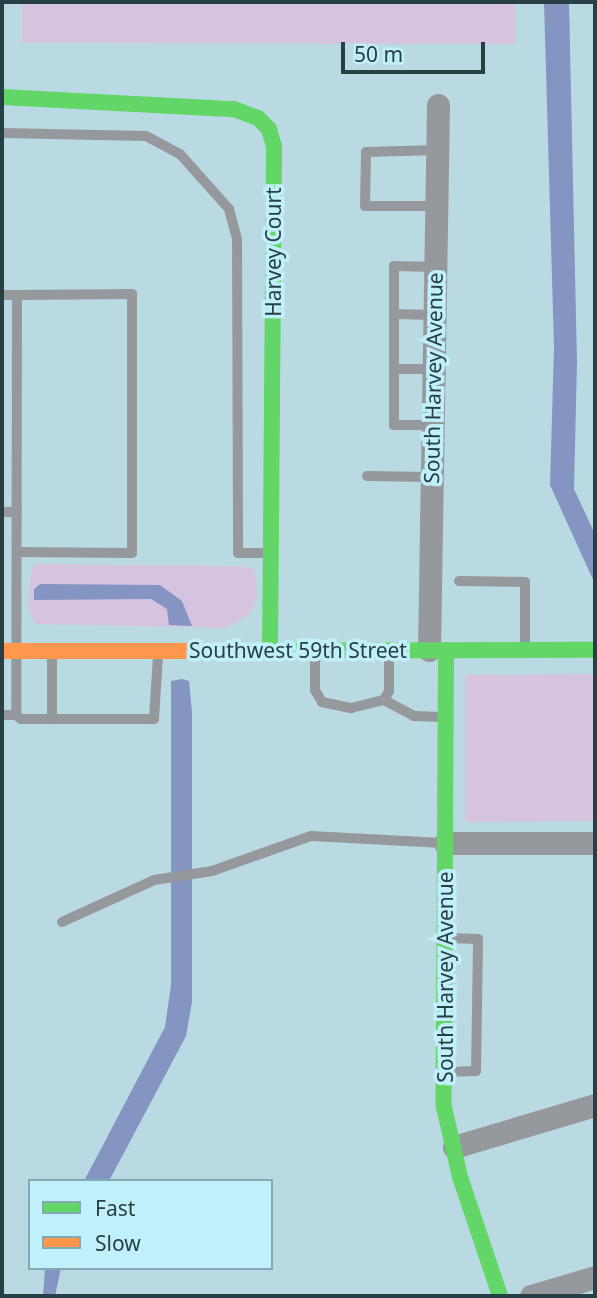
<!DOCTYPE html>
<html>
<head>
<meta charset="utf-8">
<style>
	body { margin:0 }
	#map { position:relative; width:597px; height:1298px; overflow:hidden; background:#badae3; font-family:"Noto Sans",sans-serif }
	div>[style] { position:absolute }
	[style*='--x'] { left:calc(var(--x)*1px); top:calc(var(--y)*1px); width:calc(var(--w)*1px); rotate:calc(var(--a)*1deg) }
	.green>* { inset:0; background:#d5c3e0 }
	.water>* { inset:0; background:#8495c1 }
	.lane>* { height:10px; margin:-5px; padding:0 5px; transform-origin:5px; border-radius:5px; background:#96999b }
	.street>* { height:23px; margin:-11.5px; padding:0 11.5px; transform-origin:11.5px; border-radius:11.5px; background:#96999b }
	.fast>* { height:16px; margin:-8px; padding:0 8px; transform-origin:8px; border-radius:8px; background:#63d668 }
	.slow>* { height:16px; margin:-8px; padding:0 8px; transform-origin:8px; border-radius:8px; background:#ff974d }
	span { translate:-50% -50%; white-space:nowrap; text-align:center; line-height:1.15; -webkit-text-stroke:7px #c0f0fc; paint-order:stroke }
	.street-label { font-size:21px; color:#274046 }
	.frame { position:absolute; inset:0; border:4px solid #274046; pointer-events:none }
	.legend { position:absolute; left:28px; top:1179px; width:245px; height:91px; box-sizing:border-box; background:#c0f0fc; border:2px solid #83aab3; margin:0; padding:9px 12px; list-style:none; font-size:21px; color:#274046 }
	.legend li { display:flex; align-items:center; gap:14px; height:35px }
	.legend b { width:35px; border:2px solid #83aab3 }
	.scale { position:absolute; left:341px; top:42px; width:144px; height:32px; box-sizing:border-box; border:4px solid #274046; border-top:0; padding-left:9px; font-size:21px; line-height:24px; white-space:nowrap; color:#274046; -webkit-text-stroke:5px #c0f0fc; paint-order:stroke }
</style>
</head>
<body>
<div id="map">
	<div class="green">
		<i style="clip-path:polygon(22px 2px,516px 2px,516px 44px,22px 43px)"></i>
		<i style="clip-path:polygon(36px 564px,240px 566px,254px 569px,257px 597px,249px 615px,225px 628px,35px 624px,28px 608px,31px 570px)"></i>
		<i style="clip-path:polygon(595px 674px,595px 821px,465px 822px,465px 675px)"></i>
	</div>
	<div class="water">
		<i style="clip-path:polygon(544px 2px,569px 2px,577px 362px,574px 489px,595px 534px,595px 584px,550px 485px,554px 347px)"></i>
		<i style="clip-path:polygon(40px 584px,160px 585px,182px 601px,192px 626px,169px 625px,167px 609px,151px 599px,34px 600px,34px 589px)"></i>
		<i style="clip-path:polygon(182px 679px,189px 681px,192px 712px,192px 1002px,186px 1036px,109px 1181px,84px 1181px,165px 1027px,171px 985px,171px 681px)"></i>
		<i style="clip-path:polygon(45px 1268px,61px 1268px,55px 1296px,43px 1296px)"></i>
	</div>
	<div class="lane">
		<i style="--x:2;--y:133;--w:144;--a:1.2"></i>
		<i style="--x:146;--y:136;--w:38;--a:28"></i>
		<i style="--x:180;--y:154;--w:74;--a:48.3"></i>
		<i style="--x:229;--y:209;--w:31;--a:75"></i>
		<i style="--x:237;--y:239;--w:314;--a:89.8"></i>
		<i style="--x:238;--y:553;--w:30;--a:0"></i>
		<i style="--x:436;--y:206;--w:71;--a:180"></i>
		<i style="--x:365;--y:206;--w:54;--a:-88.9"></i>
		<i style="--x:366;--y:152;--w:71;--a:-1.6"></i>
		<i style="--x:2;--y:295;--w:15;--a:0"></i>
		<i style="--x:17;--y:295;--w:420;--a:90.1"></i>
		<i style="--x:16;--y:715;--w:6;--a:39"></i>
		<i style="--x:21;--y:719;--w:31;--a:0"></i>
		<i style="--x:17;--y:295;--w:115;--a:-0.5"></i>
		<i style="--x:132;--y:294;--w:259;--a:90"></i>
		<i style="--x:132;--y:553;--w:115;--a:-179.5"></i>
		<i style="--x:394;--y:314;--w:40;--a:1.4"></i>
		<i style="--x:394;--y:369;--w:39;--a:0"></i>
		<i style="--x:432;--y:425;--w:38;--a:180"></i>
		<i style="--x:394;--y:425;--w:159;--a:-90"></i>
		<i style="--x:394;--y:266;--w:41;--a:1.4"></i>
		<i style="--x:367;--y:476;--w:64;--a:0.9"></i>
		<i style="--x:2;--y:512;--w:15;--a:0"></i>
		<i style="--x:459;--y:581;--w:66;--a:0.9"></i>
		<i style="--x:525;--y:582;--w:65;--a:90"></i>
		<i style="--x:315;--y:653;--w:37;--a:90"></i>
		<i style="--x:315;--y:690;--w:14;--a:60"></i>
		<i style="--x:322;--y:702;--w:30;--a:12"></i>
		<i style="--x:351;--y:708;--w:34;--a:-14"></i>
		<i style="--x:384;--y:700;--w:10;--a:-61"></i>
		<i style="--x:389;--y:691;--w:37;--a:-90"></i>
		<i style="--x:52;--y:654;--w:65;--a:90"></i>
		<i style="--x:52;--y:719;--w:102;--a:0"></i>
		<i style="--x:154;--y:719;--w:64;--a:-86.4"></i>
		<i style="--x:384;--y:700;--w:34;--a:28"></i>
		<i style="--x:414;--y:716;--w:29;--a:2"></i>
		<i style="--x:2;--y:715;--w:14;--a:0"></i>
		<i style="--x:62;--y:922;--w:101;--a:-24.5"></i>
		<i style="--x:154;--y:880;--w:59;--a:-8.8"></i>
		<i style="--x:212;--y:871;--w:105;--a:-19.5"></i>
		<i style="--x:311;--y:836;--w:132;--a:3"></i>
		<i style="--x:447;--y:1072;--w:29;--a:-2"></i>
		<i style="--x:476;--y:1071;--w:132;--a:-89.1"></i>
		<i style="--x:478;--y:939;--w:29;--a:-178"></i>
	</div>
	<div class="street">
		<i style="--x:429;--y:650;--w:545;--a:-89.05"></i>
		<i style="--x:445;--y:843;--w:150;--a:0"></i>
		<i style="--x:454;--y:1147;--w:147;--a:-16.6"></i>
		<i style="--x:531;--y:1296;--w:67;--a:-16.5"></i>
	</div>
	<div class="fast">
		<i style="--x:2;--y:97;--w:232;--a:3"></i>
		<i style="--x:234;--y:109;--w:26;--a:21"></i>
		<i style="--x:258;--y:118;--w:16;--a:45"></i>
		<i style="--x:269;--y:129;--w:18;--a:74"></i>
		<i style="--x:274;--y:146;--w:504;--a:90.45"></i>
		<i style="--x:446;--y:650;--w:457;--a:90.3"></i>
		<i style="--x:444;--y:1107;--w:72;--a:77.1"></i>
		<i style="--x:460;--y:1177;--w:126;--a:71.4"></i>
		<i style="--x:254;--y:651;--w:341;--a:-0.2"></i>
	</div>
	<div class="slow">
		<i style="--x:2;--y:651;--w:252;--a:0"></i>
	</div>
	<div class="street-label">
		<span style="left:273px;top:252px;rotate:-90deg">Harvey Court</span>
		<span style="left:433px;top:378px;rotate:-89deg">South Harvey Avenue</span>
		<span style="left:298px;top:650px">Southwest 59th Street</span>
		<span style="left:445px;top:977px;rotate:-90deg">South Harvey Avenue</span>
	</div>
	<div class="frame"></div>
	<ul class="legend">
	<li><b style="height:9px;background:#63d668"></b>Fast</li>
	<li><b style="height:9px;background:#ff974d"></b>Slow</li>
	</ul>
	<div class="scale">50 m</div>
</div>
</body>
</html>
